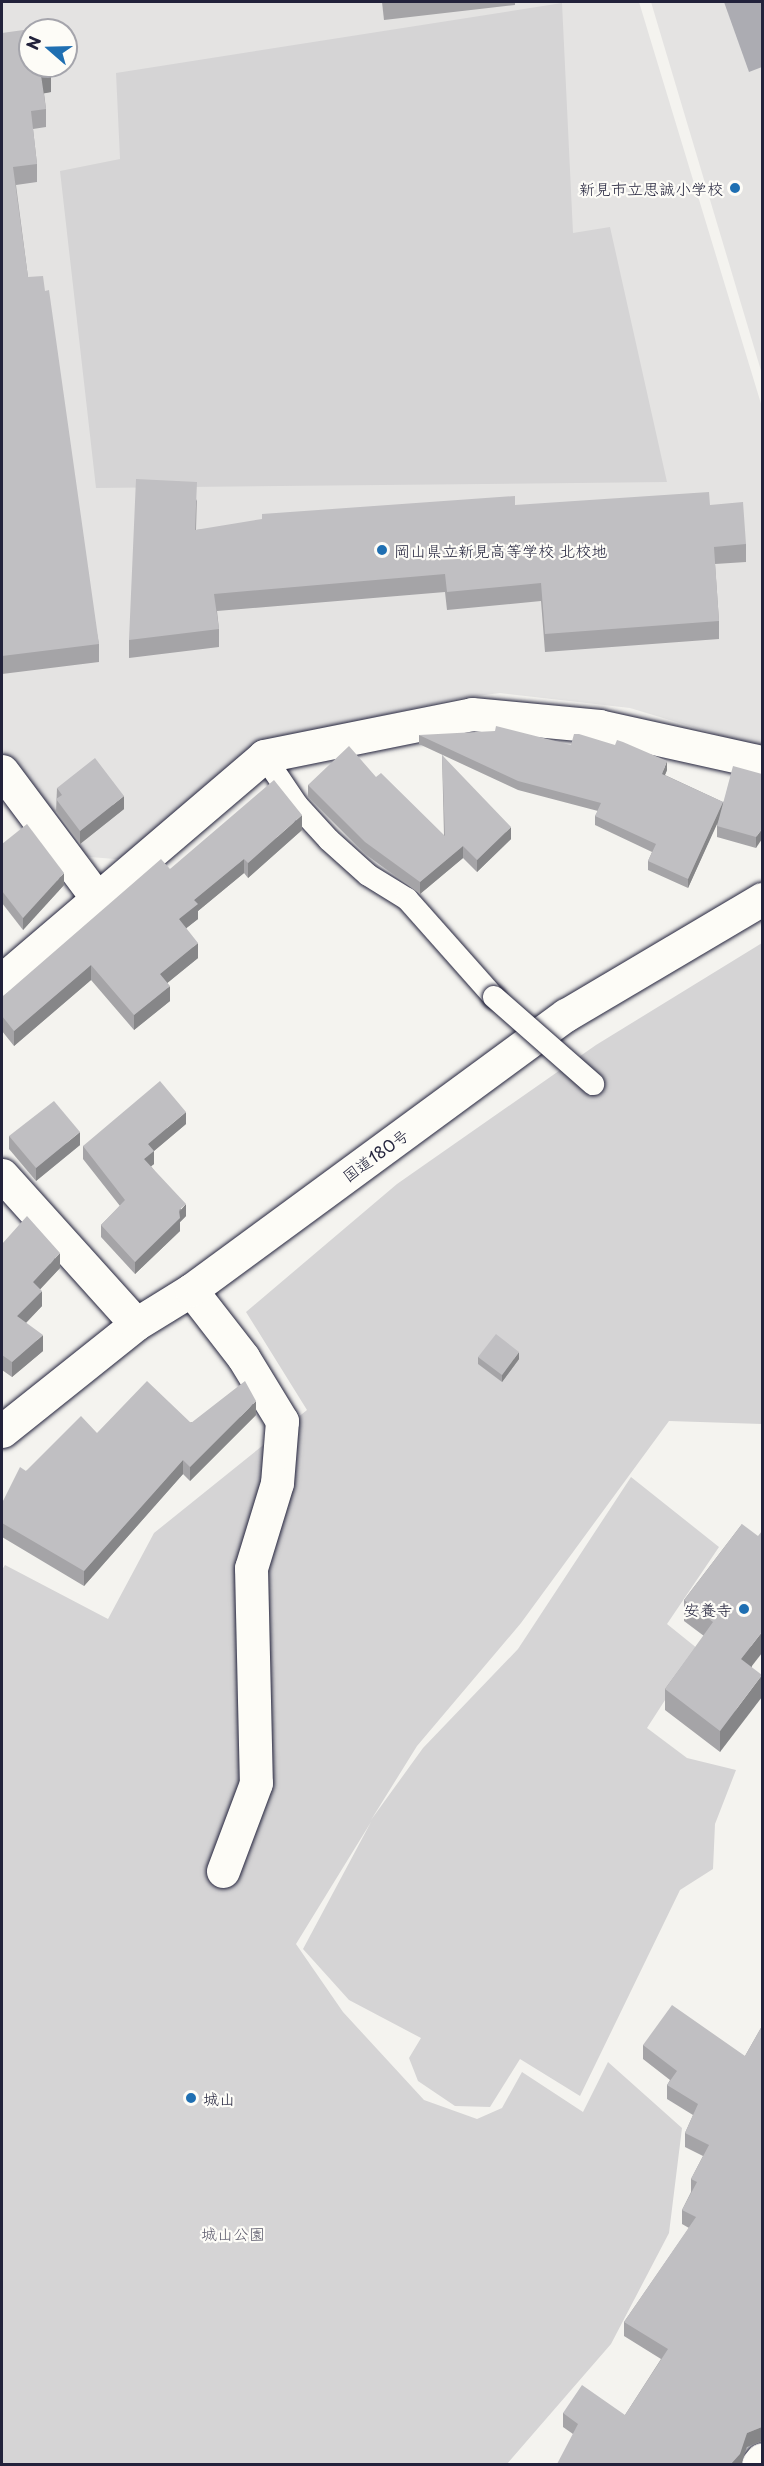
<!DOCTYPE html>
<html>
<head>
<meta charset="utf-8">
<style>
	body { margin:0 }
	#map { position:relative; width:764px; height:2466px; overflow:hidden; background:#f4f3ef; font-family:"Playpen Sans","Klee One",sans-serif }
	div>[style] { position:absolute }
	[style*='--x'] { left:calc(var(--x)*1px); top:calc(var(--y)*1px); width:calc(var(--w)*1px); rotate:calc(var(--a)*1deg) }
	.built>* { inset:0; background:#e4e3e2 }
	.green>* { inset:0; background:#d5d4d5 }
	.water>* { inset:0; background:#acacb2 }
	.roads { filter:drop-shadow(0 0 2px #22223b) drop-shadow(0 0 2px #22223b) }
	.service>* { height:22px; margin:-11px; padding:0 11px; transform-origin:11px; border-radius:11px; background:#fdfcf7 }
	.minor>* { height:33px; margin:-16.5px; padding:0 16.5px; transform-origin:16.5px; border-radius:16.5px; background:#fdfcf7 }
	.trunk>* { height:33px; margin:-16.5px; padding:0 16.5px; transform-origin:16.5px; border-radius:16.5px; background:#fdfcf7 }
	.bridges { filter:drop-shadow(0 0 2px #22223b) drop-shadow(0 0 2px #22223b) }
	.service-bridge>* { height:22px; margin:-11px; padding:0 11px; transform-origin:11px; border-radius:11px; background:#fdfcf7 }
	.wall>* { inset:0; background:#a5a4a7 }
	.shaded-wall>* { inset:0; background:#868688 }
	.building>* { inset:0; background:#c0bfc2 }
	.dots>* { width:16px; height:16px; translate:-50% -50%; box-sizing:border-box; border:3px solid #fdfcf7; border-radius:50% }
	span { translate:-50% -50%; white-space:nowrap; text-align:center; line-height:1.15; -webkit-text-stroke:4.5px #fdfcf7; paint-order:stroke }
	.poi-label { font-size:16px; color:#22223b }
	.right { translate:-100% -50%; text-align:right }
	.left { translate:0 -50%; text-align:left }
	.street-label { font-size:16px; color:#22223b }
	.park-label { font-size:16px; color:#585769 }
	.frame { position:absolute; inset:0; border:3px solid #22223b; pointer-events:none }
	.north { position:absolute; left:18px; top:18px; width:60px; height:60px; box-sizing:border-box; background:#fdfcf7; border:2px solid #a5a5ac; border-radius:50%; rotate:290deg; font-size:16px; font-weight:700; line-height:24px; text-align:center; color:#22223b }
	.north::after { content:''; display:block; margin:auto; width:21px; height:27px; background:#1f6fb2; clip-path:polygon(50% 0,100% 100%,50% 72%,0 100%) }
</style>
</head>
<body>
<div id="map">
	<div class="built">
		<i style="clip-path:polygon(evenodd,2px 2px,639px 2px,762px 407px,762px 748px,630px 708px,500px 693px,454px 699px,260px 743px,127px 860px,78px 856px,2px 750px,2px 2px,30px 30px,66px 30px,66px 66px,30px 66px,30px 30px)"></i>
		<i style="clip-path:polygon(651px 2px,762px 2px,762px 374px)"></i>
	</div>
	<div class="green">
		<i style="clip-path:polygon(562px 3px,573px 233px,610px 227px,667px 482px,96px 488px,60px 171px,120px 159px,116px 73px)"></i>
		<i style="clip-path:polygon(762px 943px,762px 1424px,669px 1421px,521px 1623px,417px 1746px,371px 1820px,423px 1748px,518px 1649px,631px 1477px,719px 1547px,667px 1624px,698px 1649px,647px 1728px,687px 1758px,736px 1770px,715px 1824px,713px 1869px,680px 1890px,580px 2096px,520px 2059px,490px 2107px,455px 2106px,418px 2081px,409px 2058px,421px 2038px,349px 2000px,303px 1949px,371px 1822px,296px 1944px,343px 2012px,424px 2100px,477px 2119px,502px 2108px,522px 2072px,583px 2112px,608px 2062px,682px 2128px,669px 2233px,611px 2344px,507px 2464px,2px 2464px,2px 1570px,5px 1565px,108px 1619px,154px 1533px,307px 1410px,246px 1312px,397px 1184px,596px 1045px)"></i>
	</div>
	<div class="water">
		<i style="clip-path:polygon(724px 2px,762px 2px,762px 67px,749px 72px)"></i>
	</div>
	<div class="roads">
		<div class="service">
			<i style="--x:264;--y:756;--w:59;--a:56"></i>
			<i style="--x:297;--y:805;--w:47;--a:47.6"></i>
			<i style="--x:329;--y:840;--w:52;--a:41.9"></i>
			<i style="--x:368;--y:875;--w:46;--a:31.6"></i>
			<i style="--x:407;--y:899;--w:131;--a:48.4"></i>
		</div>
		<div class="minor">
			<i style="--x:2;--y:771;--w:159;--a:53.2"></i>
			<i style="--x:2;--y:980;--w:345;--a:-40.5"></i>
			<i style="--x:264;--y:756;--w:212;--a:-11.4"></i>
			<i style="--x:472;--y:714;--w:128;--a:5.4"></i>
			<i style="--x:599;--y:726;--w:167;--a:12.5"></i>
			<i style="--x:2;--y:1175;--w:200;--a:48"></i>
			<i style="--x:191;--y:1290;--w:85;--a:52.2"></i>
			<i style="--x:243;--y:1357;--w:75;--a:58.6"></i>
			<i style="--x:282;--y:1421;--w:62;--a:94.6"></i>
			<i style="--x:277;--y:1483;--w:89;--a:107"></i>
			<i style="--x:251;--y:1568;--w:215;--a:88.7"></i>
			<i style="--x:256;--y:1783;--w:94;--a:110.6"></i>
			<i style="--x:758;--y:2464;--w:6;--a:-51"></i>
		</div>
		<div class="trunk">
			<i style="--x:2;--y:1431;--w:171;--a:-38.6"></i>
			<i style="--x:136;--y:1324;--w:65;--a:-31.7"></i>
			<i style="--x:191;--y:1290;--w:465;--a:-36.3"></i>
			<i style="--x:566;--y:1015;--w:228;--a:-30.6"></i>
		</div>
	</div>
	<div class="bridges">
		<div class="service-bridge">
			<i style="--x:494;--y:997;--w:132;--a:41.3"></i>
		</div>
	</div>
	<div class="wall">
		<i style="clip-path:polygon(382px 2px,515px 2px,515px 5px,384px 20px)"></i>
		<i style="clip-path:polygon(2px 33px,51px 92px,44px 93px,46px 109px,46px 127px,33px 129px,37px 164px,37px 182px,16px 185px,28px 277px,99px 644px,99px 662px,2px 674px)"></i>
		<i style="clip-path:polygon(197px 499px,196px 530px,515px 505px,710px 505px,746px 544px,746px 562px,715px 564px,719px 621px,719px 639px,545px 652px,541px 601px,447px 610px,445px 592px,217px 611px,219px 629px,219px 647px,129px 658px,129px 640px)"></i>
		<i style="clip-path:polygon(419px 735px,667px 770px,665px 775px,723px 802px,762px 774px,756px 848px,717px 837px,717px 823px,688px 888px,648px 870px,648px 861px,652px 852px,595px 825px,595px 816px,598px 811px,518px 790px,419px 744px)"></i>
		<i style="clip-path:polygon(442px 755px,511px 839px,477px 872px,463px 858px,420px 894px,365px 854px,308px 797px,308px 785px,376px 777px,444px 836px)"></i>
		<i style="clip-path:polygon(57px 788px,124px 809px,80px 844px,56px 812px)"></i>
		<i style="clip-path:polygon(302px 830px,248px 878px,244px 873px,198px 911px,198px 919px,186px 928px,198px 958px,167px 983px,170px 1001px,134px 1030px,91px 980px,14px 1046px,2px 1031px,2px 997px,170px 869px)"></i>
		<i style="clip-path:polygon(2px 844px,64px 885px,23px 930px,2px 903px)"></i>
		<i style="clip-path:polygon(186px 1124px,154px 1151px,154px 1164px,151px 1166px,186px 1216px,180px 1222px,180px 1231px,135px 1274px,101px 1237px,101px 1225px,120px 1206px,83px 1159px,83px 1146px)"></i>
		<i style="clip-path:polygon(9px 1136px,80px 1145px,36px 1181px,9px 1149px)"></i>
		<i style="clip-path:polygon(2px 1244px,60px 1268px,40px 1289px,42px 1306px,26px 1323px,43px 1351px,12px 1377px,2px 1370px)"></i>
		<i style="clip-path:polygon(478px 1357px,519px 1359px,502px 1382px,478px 1364px)"></i>
		<i style="clip-path:polygon(256px 1415px,190px 1481px,183px 1474px,84px 1586px,2px 1537px,2px 1503px,26px 1471px,97px 1433px)"></i>
		<i style="clip-path:polygon(742px 1524px,752px 1667px,720px 1752px,665px 1710px,665px 1689px,704px 1636px,684px 1621px,684px 1600px)"></i>
		<i style="clip-path:polygon(762px 2026px,762px 2441px,747px 2447px,573px 2434px,563px 2427px,563px 2413px,625px 2415px,661px 2359px,624px 2336px,624px 2322px,689px 2228px,682px 2224px,682px 2210px,691px 2192px,691px 2179px,703px 2156px,685px 2147px,685px 2133px,693px 2115px,667px 2099px,667px 2085px,670px 2080px,643px 2059px,643px 2045px,745px 2056px)"></i>
	</div>
	<div class="shaded-wall">
		<i style="clip-path:polygon(51px 73px,51px 92px,41px 94px,41px 75px)"></i>
		<i style="clip-path:polygon(667px 761px,667px 770px,662px 782px,662px 774px)"></i>
		<i style="clip-path:polygon(124px 796px,124px 809px,80px 844px,80px 831px)"></i>
		<i style="clip-path:polygon(723px 802px,723px 811px,688px 888px,688px 879px)"></i>
		<i style="clip-path:polygon(302px 815px,302px 830px,248px 878px,248px 863px)"></i>
		<i style="clip-path:polygon(511px 827px,511px 839px,477px 872px,477px 860px)"></i>
		<i style="clip-path:polygon(762px 829px,762px 839px,756px 848px,756px 837px)"></i>
		<i style="clip-path:polygon(463px 846px,463px 858px,420px 894px,420px 882px)"></i>
		<i style="clip-path:polygon(244px 859px,244px 873px,198px 911px,198px 919px,179px 934px,179px 919px,194px 900px)"></i>
		<i style="clip-path:polygon(64px 873px,64px 885px,23px 930px,23px 918px)"></i>
		<i style="clip-path:polygon(198px 943px,198px 958px,160px 989px,160px 974px)"></i>
		<i style="clip-path:polygon(91px 965px,91px 980px,14px 1046px,14px 1031px)"></i>
		<i style="clip-path:polygon(170px 986px,170px 1001px,134px 1030px,134px 1015px)"></i>
		<i style="clip-path:polygon(186px 1112px,186px 1124px,148px 1156px,148px 1144px)"></i>
		<i style="clip-path:polygon(80px 1132px,80px 1145px,36px 1181px,36px 1168px)"></i>
		<i style="clip-path:polygon(154px 1151px,154px 1164px,144px 1172px,144px 1159px)"></i>
		<i style="clip-path:polygon(186px 1204px,186px 1216px,180px 1222px,180px 1231px,135px 1274px,135px 1262px)"></i>
		<i style="clip-path:polygon(60px 1253px,60px 1268px,33px 1297px,33px 1282px)"></i>
		<i style="clip-path:polygon(42px 1291px,42px 1306px,17px 1332px,17px 1316px)"></i>
		<i style="clip-path:polygon(43px 1335px,43px 1351px,12px 1377px,12px 1362px)"></i>
		<i style="clip-path:polygon(519px 1352px,519px 1359px,502px 1382px,502px 1375px)"></i>
		<i style="clip-path:polygon(256px 1401px,256px 1415px,190px 1481px,190px 1467px)"></i>
		<i style="clip-path:polygon(183px 1460px,183px 1474px,84px 1586px,84px 1571px)"></i>
		<i style="clip-path:polygon(762px 1632px,762px 1653px,741px 1680px,741px 1659px)"></i>
		<i style="clip-path:polygon(762px 1675px,762px 1697px,720px 1752px,720px 1731px)"></i>
		<i style="clip-path:polygon(762px 2427px,762px 2441px,747px 2447px,741px 2464px,731px 2464px,747px 2433px)"></i>
	</div>
	<div class="building">
		<i style="clip-path:polygon(45px 27px,45px 30px,30px 30px,30px 66px,50px 66px,51px 73px,41px 75px,46px 109px,31px 111px,37px 164px,13px 167px,28px 277px,43px 276px,45px 291px,49px 290px,99px 644px,2px 656px,2px 33px)"></i>
		<i style="clip-path:polygon(136px 479px,197px 482px,195px 530px,262px 519px,262px 514px,515px 496px,515px 505px,709px 492px,710px 505px,743px 502px,746px 544px,714px 547px,719px 621px,545px 634px,541px 583px,447px 592px,445px 574px,214px 594px,219px 629px,129px 640px)"></i>
		<i style="clip-path:polygon(496px 726px,571px 745px,574px 734px,579px 734px,615px 745px,617px 740px,623px 742px,667px 761px,662px 774px,723px 802px,688px 879px,648px 861px,656px 844px,595px 816px,601px 803px,518px 781px,419px 735px,495px 731px)"></i>
		<i style="clip-path:polygon(349px 746px,376px 777px,381px 773px,445px 836px,442px 755px,511px 827px,477px 860px,463px 846px,420px 882px,365px 842px,308px 785px)"></i>
		<i style="clip-path:polygon(95px 758px,124px 796px,80px 831px,56px 799px,62px 795px,57px 788px)"></i>
		<i style="clip-path:polygon(733px 766px,762px 774px,762px 829px,756px 837px,717px 826px)"></i>
		<i style="clip-path:polygon(274px 780px,302px 815px,248px 863px,244px 859px,194px 900px,198px 904px,179px 919px,198px 943px,160px 974px,170px 986px,134px 1015px,91px 965px,14px 1031px,2px 1016px,2px 997px,161px 859px,170px 869px)"></i>
		<i style="clip-path:polygon(27px 824px,64px 873px,23px 918px,2px 891px,2px 844px)"></i>
		<i style="clip-path:polygon(160px 1081px,186px 1112px,148px 1144px,154px 1151px,144px 1159px,186px 1204px,179px 1210px,180px 1218px,135px 1262px,101px 1225px,125px 1200px,83px 1146px)"></i>
		<i style="clip-path:polygon(54px 1101px,80px 1132px,36px 1168px,9px 1136px)"></i>
		<i style="clip-path:polygon(27px 1216px,60px 1253px,33px 1282px,42px 1291px,17px 1316px,43px 1335px,12px 1362px,2px 1355px,2px 1244px)"></i>
		<i style="clip-path:polygon(496px 1334px,519px 1352px,502px 1375px,478px 1357px)"></i>
		<i style="clip-path:polygon(147px 1381px,191px 1423px,245px 1381px,256px 1401px,190px 1467px,183px 1460px,84px 1571px,2px 1523px,2px 1503px,20px 1467px,26px 1471px,81px 1416px,97px 1433px)"></i>
		<i style="clip-path:polygon(742px 1524px,758px 1536px,762px 1531px,762px 1632px,741px 1659px,762px 1675px,720px 1731px,665px 1689px,713px 1622px,684px 1600px)"></i>
		<i style="clip-path:polygon(672px 2005px,745px 2056px,762px 2026px,762px 2427px,747px 2433px,740px 2454px,731px 2464px,557px 2464px,578px 2424px,563px 2413px,582px 2385px,625px 2415px,668px 2349px,624px 2322px,696px 2217px,682px 2210px,697px 2182px,691px 2179px,709px 2145px,685px 2133px,698px 2104px,667px 2085px,677px 2071px,643px 2045px)"></i>
	</div>
	<div class="dots">
		<i style="left:735px;top:188px;background:#1f6fb2"></i>
		<i style="left:382px;top:550px;background:#1f6fb2"></i>
		<i style="left:744px;top:1609px;background:#1f6fb2"></i>
		<i style="left:191px;top:2098px;background:#1f6fb2"></i>
	</div>
	<div class="poi-label">
		<span class="right" style="left:723px;top:188px">新見市立思誠小学校</span>
		<span class="left" style="left:394px;top:550px">岡山県立新見高等学校 北校地</span>
		<span class="right" style="left:732px;top:1609px">安養寺</span>
		<span class="left" style="left:203px;top:2098px">城山</span>
	</div>
	<div class="street-label">
		<span style="left:375px;top:1155px;rotate:-36deg">国道180号</span>
	</div>
	<div class="park-label">
		<span style="left:233px;top:2233px">城山公園</span>
	</div>
	<div class="frame"></div>
	<div class="north">N</div>
</div>
</body>
</html>
